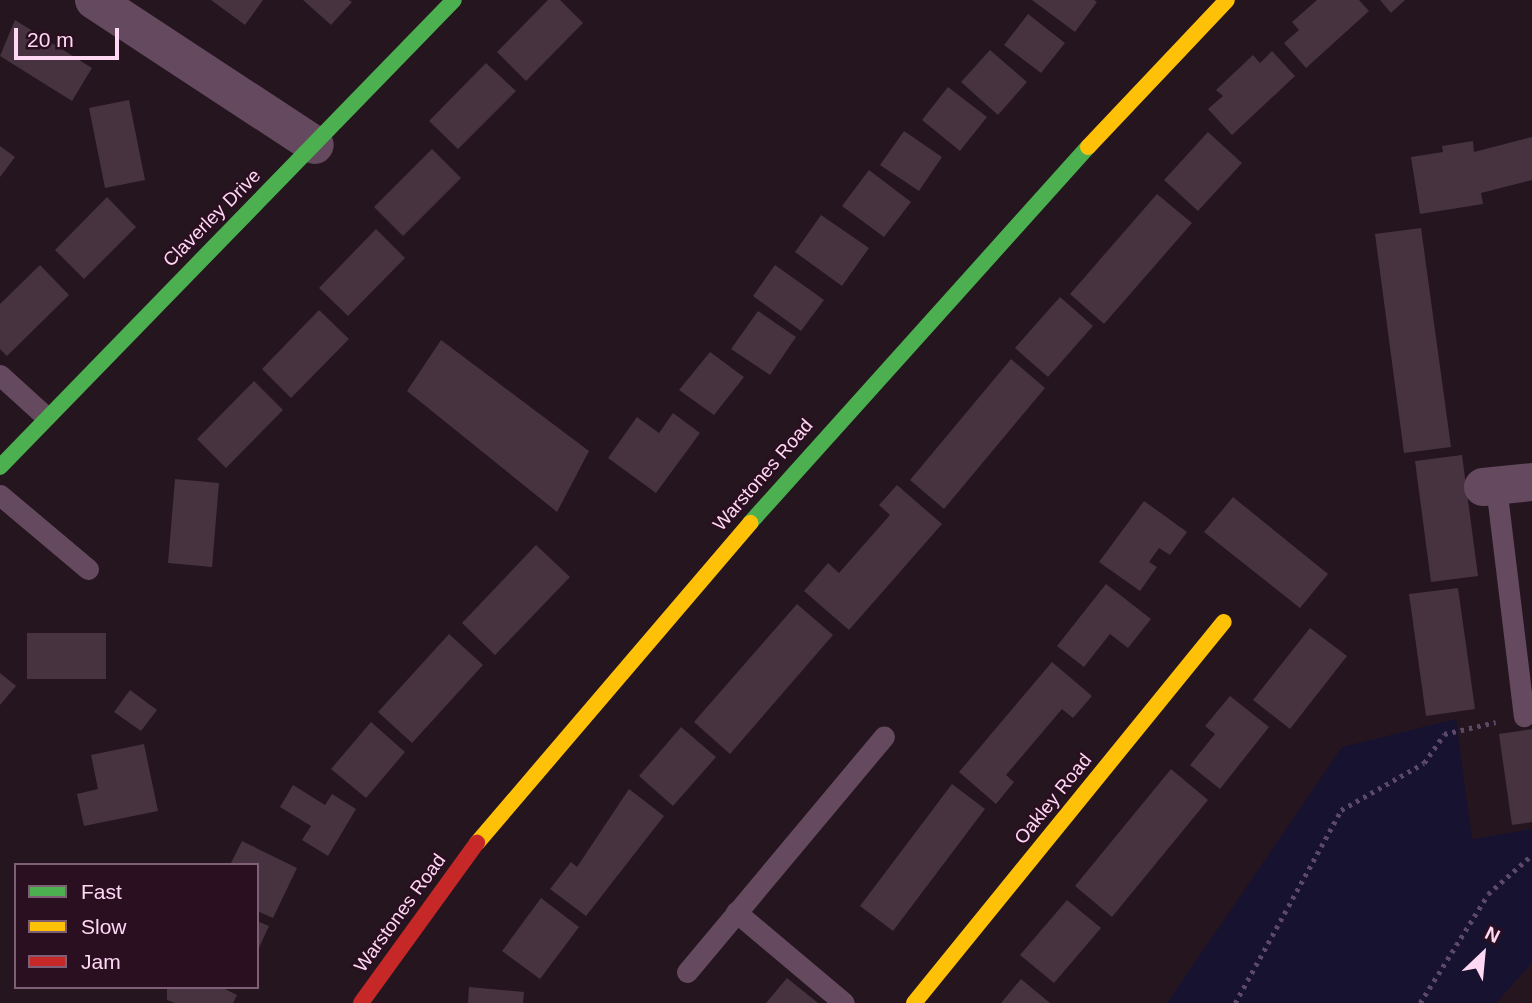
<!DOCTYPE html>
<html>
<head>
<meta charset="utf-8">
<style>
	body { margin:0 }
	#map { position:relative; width:1532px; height:1003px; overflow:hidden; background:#24151f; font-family:Arial,sans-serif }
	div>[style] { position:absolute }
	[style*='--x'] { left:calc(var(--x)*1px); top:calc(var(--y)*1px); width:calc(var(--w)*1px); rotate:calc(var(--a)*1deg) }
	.green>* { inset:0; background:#181231 }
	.building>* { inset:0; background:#46333f }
	.path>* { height:4.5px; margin-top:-2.25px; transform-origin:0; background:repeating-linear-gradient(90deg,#5c4969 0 3.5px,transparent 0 8.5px) }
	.lane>* { height:21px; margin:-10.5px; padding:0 10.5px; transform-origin:10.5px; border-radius:10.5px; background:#654a5f }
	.street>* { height:38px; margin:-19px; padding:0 19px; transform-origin:19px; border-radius:19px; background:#654a5f }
	.fast>* { height:16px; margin:-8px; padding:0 8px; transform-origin:8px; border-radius:8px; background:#4caf50 }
	.slow>* { height:16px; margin:-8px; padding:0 8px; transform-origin:8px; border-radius:8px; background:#ffc107 }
	.jam>* { height:16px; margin:-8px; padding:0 8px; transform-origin:8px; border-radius:8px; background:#c62828 }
	span { translate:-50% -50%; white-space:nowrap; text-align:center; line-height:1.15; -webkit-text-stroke:5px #2a0f21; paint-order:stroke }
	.street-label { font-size:19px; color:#ffd8f4 }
	.legend { position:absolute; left:14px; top:863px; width:245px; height:126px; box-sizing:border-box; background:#2a0f21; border:2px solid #7f5f75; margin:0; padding:9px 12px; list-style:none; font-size:21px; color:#ffd8f4 }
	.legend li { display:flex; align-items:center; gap:14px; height:35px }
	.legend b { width:35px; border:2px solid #7f5f75 }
	.north { position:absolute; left:1448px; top:919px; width:70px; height:70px; -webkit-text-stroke:5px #2a0f21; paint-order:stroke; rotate:26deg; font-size:19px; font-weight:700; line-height:28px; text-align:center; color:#ffd8f4 }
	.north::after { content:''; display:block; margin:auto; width:24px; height:32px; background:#ffd8f4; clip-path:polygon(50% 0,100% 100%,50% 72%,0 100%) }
	.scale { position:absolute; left:14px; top:28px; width:105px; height:32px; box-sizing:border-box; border:4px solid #ffd8f4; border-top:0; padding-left:9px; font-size:21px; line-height:24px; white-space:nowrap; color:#ffd8f4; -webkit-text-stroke:5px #2a0f21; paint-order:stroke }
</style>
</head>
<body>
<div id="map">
	<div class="green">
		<i style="clip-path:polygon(1456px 719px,1472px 839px,1532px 829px,1532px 963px,1496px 1003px,1167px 1003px,1342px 747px)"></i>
	</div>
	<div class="building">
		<i style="clip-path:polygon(211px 0,263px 0,245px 25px)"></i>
		<i style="clip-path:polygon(303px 0,349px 0,352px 2px,331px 25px)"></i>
		<i style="clip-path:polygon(548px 0,560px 0,583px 23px,526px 81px,497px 52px)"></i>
		<i style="clip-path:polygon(1032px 0,1094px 0,1097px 2px,1075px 32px)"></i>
		<i style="clip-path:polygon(1317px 0,1359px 0,1369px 11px,1306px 68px,1284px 43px,1299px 30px,1292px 22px)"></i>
		<i style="clip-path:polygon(1380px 0,1405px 0,1391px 13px)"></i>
		<i style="clip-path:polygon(1028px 14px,1065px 43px,1041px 73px,1004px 45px)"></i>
		<i style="clip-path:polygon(15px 20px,92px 68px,72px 101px,0 56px)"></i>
		<i style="clip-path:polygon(990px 50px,1027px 82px,998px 115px,961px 82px)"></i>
		<i style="clip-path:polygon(1272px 51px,1295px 76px,1232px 135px,1208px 109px,1223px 96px,1216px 90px,1253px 55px,1260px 63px)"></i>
		<i style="clip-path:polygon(486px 63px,516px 91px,458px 149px,429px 121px)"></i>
		<i style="clip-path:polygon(948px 87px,987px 117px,960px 151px,922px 120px)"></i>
		<i style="clip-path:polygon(129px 100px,145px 180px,105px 188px,89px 108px)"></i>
		<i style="clip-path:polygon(904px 131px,942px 157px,919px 191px,880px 165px)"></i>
		<i style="clip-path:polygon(1208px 132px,1242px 163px,1198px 211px,1164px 180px)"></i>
		<i style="clip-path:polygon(1532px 137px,1532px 180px,1481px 193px,1483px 204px,1420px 214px,1411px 157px,1443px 152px,1442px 146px,1473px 141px,1474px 152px)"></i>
		<i style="clip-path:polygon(0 146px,15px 157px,0 177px)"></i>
		<i style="clip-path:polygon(432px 149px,461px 178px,403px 236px,374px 207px)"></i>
		<i style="clip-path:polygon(869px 170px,911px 202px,884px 237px,842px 206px)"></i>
		<i style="clip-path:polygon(1157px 194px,1192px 223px,1104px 324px,1070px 294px)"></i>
		<i style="clip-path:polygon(107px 197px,136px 227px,84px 279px,55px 250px)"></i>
		<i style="clip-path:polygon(821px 215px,869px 248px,842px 286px,795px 252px)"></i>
		<i style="clip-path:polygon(1421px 228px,1451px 447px,1404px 453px,1375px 234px)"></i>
		<i style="clip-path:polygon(376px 229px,405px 258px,348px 316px,319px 288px)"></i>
		<i style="clip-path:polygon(40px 265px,69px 295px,7px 356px,0 349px,0 304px)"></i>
		<i style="clip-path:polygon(775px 265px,824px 300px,801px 331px,753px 296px)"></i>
		<i style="clip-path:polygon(1060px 297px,1093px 326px,1048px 377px,1015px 348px)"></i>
		<i style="clip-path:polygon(319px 310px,349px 339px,291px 398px,262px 369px)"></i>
		<i style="clip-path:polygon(758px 311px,796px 337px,770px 375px,731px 349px)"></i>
		<i style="clip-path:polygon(441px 340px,589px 451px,557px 512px,407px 391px)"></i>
		<i style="clip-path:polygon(710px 352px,744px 377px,714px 415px,679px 390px)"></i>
		<i style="clip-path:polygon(1011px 359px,1045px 388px,944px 509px,910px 480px)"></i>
		<i style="clip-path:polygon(254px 381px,283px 410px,226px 468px,197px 439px)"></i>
		<i style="clip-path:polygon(673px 413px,700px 433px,656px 493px,608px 458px,637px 417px,659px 433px)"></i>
		<i style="clip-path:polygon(1462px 455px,1478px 576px,1431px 582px,1415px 461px)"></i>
		<i style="clip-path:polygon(175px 479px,219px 483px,212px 567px,168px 563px)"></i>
		<i style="clip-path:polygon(897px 485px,942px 524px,849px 630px,804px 591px,828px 563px,839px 573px,890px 515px,879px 505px)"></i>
		<i style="clip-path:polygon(1233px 497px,1328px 574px,1300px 608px,1204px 532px)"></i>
		<i style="clip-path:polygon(1144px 501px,1187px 532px,1170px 555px,1159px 548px,1149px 562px,1157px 567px,1140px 591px,1099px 562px)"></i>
		<i style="clip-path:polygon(536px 545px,570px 577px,495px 655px,462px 623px)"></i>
		<i style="clip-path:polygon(1106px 584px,1151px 619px,1128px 648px,1110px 634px,1084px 667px,1057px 646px)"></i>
		<i style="clip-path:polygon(1458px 588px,1475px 709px,1426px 716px,1409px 594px)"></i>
		<i style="clip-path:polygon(797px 604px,833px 635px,730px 754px,694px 722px)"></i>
		<i style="clip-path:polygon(1310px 628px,1347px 656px,1290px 729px,1253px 700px)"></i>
		<i style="clip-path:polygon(27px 633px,106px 633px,106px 679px,27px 679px)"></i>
		<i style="clip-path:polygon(449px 634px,483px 665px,412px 743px,378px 712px)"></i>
		<i style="clip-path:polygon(1052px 662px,1092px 696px,1073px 718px,1062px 709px,1006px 775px,1014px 782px,996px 804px,959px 772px)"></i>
		<i style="clip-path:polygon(0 673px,16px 686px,0 705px)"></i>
		<i style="clip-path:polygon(130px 690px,157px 710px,141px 731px,114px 712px)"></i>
		<i style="clip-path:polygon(1230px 696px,1269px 727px,1220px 789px,1190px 765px,1215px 734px,1205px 726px)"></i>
		<i style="clip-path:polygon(371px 722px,405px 752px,366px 798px,331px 769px)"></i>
		<i style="clip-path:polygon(681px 727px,716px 757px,673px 806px,639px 776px)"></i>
		<i style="clip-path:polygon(1532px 729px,1532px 822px,1512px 825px,1499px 734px)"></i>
		<i style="clip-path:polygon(144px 744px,158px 811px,84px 826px,77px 794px,98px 789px,91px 755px)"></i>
		<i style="clip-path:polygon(1171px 769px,1208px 800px,1112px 917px,1075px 886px)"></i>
		<i style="clip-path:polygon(952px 784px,985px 809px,893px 931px,860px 906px)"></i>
		<i style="clip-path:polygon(293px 785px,325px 805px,332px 794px,356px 809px,328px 856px,302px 840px,311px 826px,280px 807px)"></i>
		<i style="clip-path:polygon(629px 789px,664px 816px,586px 916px,550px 889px,571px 862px,577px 867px)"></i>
		<i style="clip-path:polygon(242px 841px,297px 868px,273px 918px,257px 911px,257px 865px,230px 865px)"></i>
		<i style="clip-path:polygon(541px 898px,579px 927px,540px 979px,502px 951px)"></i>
		<i style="clip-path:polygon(1067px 900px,1101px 928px,1054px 983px,1020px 955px)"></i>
		<i style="clip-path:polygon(257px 921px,269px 926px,257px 952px)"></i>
		<i style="clip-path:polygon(787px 978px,818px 1003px,766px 1003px)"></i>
		<i style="clip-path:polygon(1021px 979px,1050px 1003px,1001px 1003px)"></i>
		<i style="clip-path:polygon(167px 987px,221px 987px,237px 995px,233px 1003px,175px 1003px,167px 1000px)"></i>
		<i style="clip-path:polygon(469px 987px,524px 992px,523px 1003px,468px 1003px)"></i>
	</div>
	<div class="path">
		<i style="--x:1235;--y:1003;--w:220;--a:-61.2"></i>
		<i style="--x:1341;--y:810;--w:95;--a:-29.5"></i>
		<i style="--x:1424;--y:763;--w:35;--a:-55"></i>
		<i style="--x:1444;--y:734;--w:53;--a:-13"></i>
		<i style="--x:1420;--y:1003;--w:128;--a:-58"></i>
		<i style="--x:1488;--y:894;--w:59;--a:-41.6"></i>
	</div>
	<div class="lane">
		<i style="--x:0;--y:375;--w:61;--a:42.3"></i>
		<i style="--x:1496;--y:486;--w:232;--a:83.1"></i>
		<i style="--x:0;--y:495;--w:115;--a:40.1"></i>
		<i style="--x:736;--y:912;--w:141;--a:40.1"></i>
		<i style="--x:687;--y:972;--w:307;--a:-50.1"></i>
	</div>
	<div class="street">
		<i style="--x:94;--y:0;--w:264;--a:33.3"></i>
		<i style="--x:1483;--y:487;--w:49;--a:-5.8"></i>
	</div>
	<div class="fast">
		<i style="--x:0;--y:467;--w:651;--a:-45.81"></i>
		<i style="--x:750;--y:523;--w:506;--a:-48.05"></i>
	</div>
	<div class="slow">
		<i style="--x:1088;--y:147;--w:202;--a:-46.6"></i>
		<i style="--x:477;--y:843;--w:421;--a:-49.5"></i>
		<i style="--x:914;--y:1003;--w:491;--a:-50.9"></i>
	</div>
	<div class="jam">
		<i style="--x:361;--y:1003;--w:198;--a:-54.1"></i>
	</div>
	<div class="street-label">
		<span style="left:212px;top:218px;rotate:-45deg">Claverley Drive</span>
		<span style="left:763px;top:475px;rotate:-49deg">Warstones Road</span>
		<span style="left:1053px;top:799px;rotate:-51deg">Oakley Road</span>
		<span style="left:400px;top:913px;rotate:-54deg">Warstones Road</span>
	</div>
	<ul class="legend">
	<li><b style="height:9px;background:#4caf50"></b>Fast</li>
	<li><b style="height:9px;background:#ffc107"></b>Slow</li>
	<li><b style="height:9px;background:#c62828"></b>Jam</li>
	</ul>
	<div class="north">N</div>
	<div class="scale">20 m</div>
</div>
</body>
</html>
